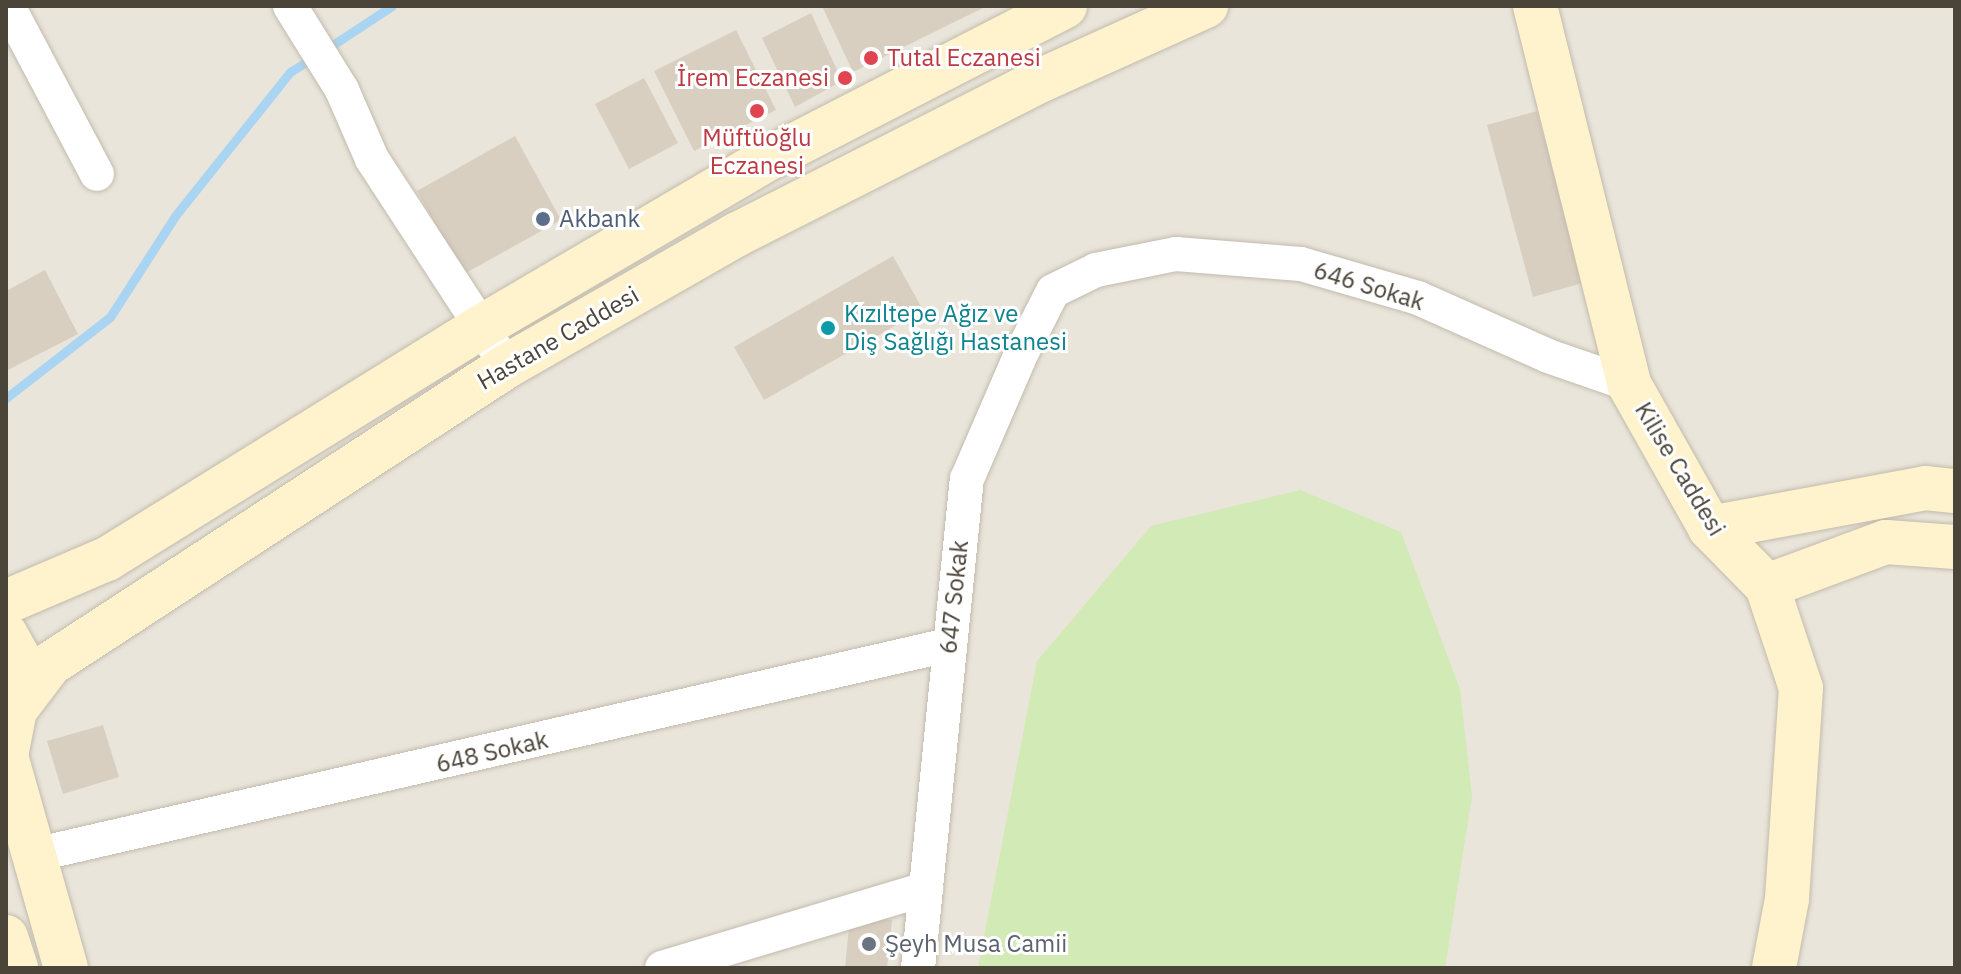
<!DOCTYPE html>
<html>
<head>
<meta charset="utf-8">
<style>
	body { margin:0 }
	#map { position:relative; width:1961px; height:974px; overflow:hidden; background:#f6f3ec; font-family:"IBM Plex Sans",sans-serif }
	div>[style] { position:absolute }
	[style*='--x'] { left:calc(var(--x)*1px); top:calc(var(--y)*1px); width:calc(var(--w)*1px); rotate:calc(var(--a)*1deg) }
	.residential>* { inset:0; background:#eae5da }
	.green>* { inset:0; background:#d2eab5 }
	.stream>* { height:9px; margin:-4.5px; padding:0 4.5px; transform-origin:4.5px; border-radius:4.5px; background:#a9d4f2 }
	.building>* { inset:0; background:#d8cfc1 }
	.roads { filter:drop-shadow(0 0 2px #c2bbae) drop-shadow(0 0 2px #c2bbae) }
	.street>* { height:34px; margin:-17px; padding:0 17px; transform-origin:17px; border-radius:17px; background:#fff }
	.secondary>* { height:44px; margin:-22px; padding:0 22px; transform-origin:22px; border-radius:22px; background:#fff3cd }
	.dots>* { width:22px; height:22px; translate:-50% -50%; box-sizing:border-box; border:4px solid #fff; border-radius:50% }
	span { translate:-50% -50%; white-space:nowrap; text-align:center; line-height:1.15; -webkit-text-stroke:6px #fff; paint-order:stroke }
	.health-label { font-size:24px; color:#be3a42 }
	.left { translate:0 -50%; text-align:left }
	.right { translate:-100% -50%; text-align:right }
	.service-label { font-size:24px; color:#4e5e75 }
	.street-label { font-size:24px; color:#4b4439 }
	.culture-label { font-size:24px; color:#0d838f }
	.worship-label { font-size:24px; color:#5b616d }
	.frame { position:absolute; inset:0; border:8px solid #4b4439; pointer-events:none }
</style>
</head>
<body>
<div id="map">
	<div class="residential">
		<i style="clip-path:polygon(6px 6px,1955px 6px,1955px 968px,6px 968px)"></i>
	</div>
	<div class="green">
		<i style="clip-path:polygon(1300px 490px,1401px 532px,1460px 689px,1472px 796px,1445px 968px,978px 968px,1037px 661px,1151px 526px)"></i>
	</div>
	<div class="stream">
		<i style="--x:325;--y:50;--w:80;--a:-33.3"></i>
		<i style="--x:6;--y:398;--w:132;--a:-37.9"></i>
		<i style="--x:110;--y:317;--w:120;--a:-57.2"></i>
		<i style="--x:175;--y:216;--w:184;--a:-51.4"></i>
		<i style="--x:290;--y:72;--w:26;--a:-32"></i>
	</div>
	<div class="building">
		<i style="clip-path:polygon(822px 6px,987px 6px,853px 72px)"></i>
		<i style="clip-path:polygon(811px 13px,842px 81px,795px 107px,762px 38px)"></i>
		<i style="clip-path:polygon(736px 30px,776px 110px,694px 151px,654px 71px)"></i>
		<i style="clip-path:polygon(644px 78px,678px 143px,629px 169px,595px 104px)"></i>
		<i style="clip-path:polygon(1537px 111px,1583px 283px,1533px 297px,1487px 125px)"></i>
		<i style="clip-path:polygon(515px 136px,561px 220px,464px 274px,417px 191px)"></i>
		<i style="clip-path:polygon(893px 256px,923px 310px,764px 400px,734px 347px)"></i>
		<i style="clip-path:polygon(45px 270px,78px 334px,6px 371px,6px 291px)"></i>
		<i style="clip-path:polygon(103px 725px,119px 777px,63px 794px,47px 741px)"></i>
		<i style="clip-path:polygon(850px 916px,892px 920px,887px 968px,845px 968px)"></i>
	</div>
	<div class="roads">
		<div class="street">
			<i style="--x:8;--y:6;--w:190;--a:62.1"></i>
			<i style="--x:290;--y:6;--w:99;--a:58.2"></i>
			<i style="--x:342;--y:90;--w:75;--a:66.5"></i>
			<i style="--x:372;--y:159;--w:225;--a:56.9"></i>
			<i style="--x:34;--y:855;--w:938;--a:-12.94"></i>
			<i style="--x:662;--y:968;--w:276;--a:-16.7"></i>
			<i style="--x:918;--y:968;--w:491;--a:-84.3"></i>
			<i style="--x:967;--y:479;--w:138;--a:-66.6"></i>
			<i style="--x:1022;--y:352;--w:68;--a:-63.1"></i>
			<i style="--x:1053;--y:291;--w:48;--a:-26"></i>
			<i style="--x:1096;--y:270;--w:82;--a:-11.3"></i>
			<i style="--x:1176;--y:254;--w:125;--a:4.6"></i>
			<i style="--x:1301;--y:264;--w:122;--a:16.2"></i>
			<i style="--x:1418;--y:298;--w:142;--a:24"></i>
			<i style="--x:1548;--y:356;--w:86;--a:19.1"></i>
		</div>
		<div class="secondary">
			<i style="--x:1535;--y:6;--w:390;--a:76"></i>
			<i style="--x:1629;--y:384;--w:165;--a:60.6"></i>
			<i style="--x:1710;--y:528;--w:81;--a:45.5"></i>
			<i style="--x:1767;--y:586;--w:108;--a:71.6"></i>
			<i style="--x:1801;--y:688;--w:211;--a:93.8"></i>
			<i style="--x:1787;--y:899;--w:70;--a:100.7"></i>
			<i style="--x:1710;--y:528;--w:219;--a:-10.5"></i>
			<i style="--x:1925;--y:488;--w:30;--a:6"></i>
			<i style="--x:1767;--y:586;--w:127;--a:-20.3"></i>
			<i style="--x:1886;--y:542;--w:69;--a:4.1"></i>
			<i style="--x:6;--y:602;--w:110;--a:-23.1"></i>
			<i style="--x:107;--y:559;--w:440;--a:-31.8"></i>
			<i style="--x:481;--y:327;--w:324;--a:-30.4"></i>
			<i style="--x:760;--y:163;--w:343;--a:-27.2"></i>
			<i style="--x:6;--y:635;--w:23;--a:61"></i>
			<i style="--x:17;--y:655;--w:25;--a:81"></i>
			<i style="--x:21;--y:680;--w:77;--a:101.2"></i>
			<i style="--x:6;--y:756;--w:220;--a:74.2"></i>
			<i style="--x:6;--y:722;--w:73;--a:-52.8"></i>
			<i style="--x:50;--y:664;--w:546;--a:-33.11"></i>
			<i style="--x:507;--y:366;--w:264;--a:-29.8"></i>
			<i style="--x:736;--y:235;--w:345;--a:-26.9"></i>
			<i style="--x:1044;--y:79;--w:178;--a:-24.3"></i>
			<i style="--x:6;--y:937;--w:33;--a:72"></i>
		</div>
	</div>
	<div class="dots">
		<i style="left:871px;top:58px;background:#e0444e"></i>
		<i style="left:845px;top:78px;background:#e0444e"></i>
		<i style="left:757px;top:111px;background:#e0444e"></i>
		<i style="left:543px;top:219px;background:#5c6f8a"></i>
		<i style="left:828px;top:328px;background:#0f9aa8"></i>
		<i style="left:869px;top:944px;background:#6b7280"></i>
	</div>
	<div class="health-label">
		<span class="left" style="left:887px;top:58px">Tutal Eczanesi</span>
		<span class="right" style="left:829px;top:78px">İrem Eczanesi</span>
		<span style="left:757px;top:152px">Müftüoğlu<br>Eczanesi</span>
	</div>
	<div class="service-label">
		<span class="left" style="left:559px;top:219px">Akbank</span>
	</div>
	<div class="street-label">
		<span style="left:1369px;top:286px;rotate:17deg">646 Sokak</span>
		<span style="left:558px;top:338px;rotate:-30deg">Hastane Caddesi</span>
		<span style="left:1680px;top:469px;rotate:59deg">Kilise Caddesi</span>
		<span style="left:954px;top:597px;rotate:-84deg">647 Sokak</span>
		<span style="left:492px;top:752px;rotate:-13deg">648 Sokak</span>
	</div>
	<div class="culture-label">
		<span class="left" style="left:844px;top:328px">Kızıltepe Ağız ve<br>Diş Sağlığı Hastanesi</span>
	</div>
	<div class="worship-label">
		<span class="left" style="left:885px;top:944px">Şeyh Musa Camii</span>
	</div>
	<div class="frame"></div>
</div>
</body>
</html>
